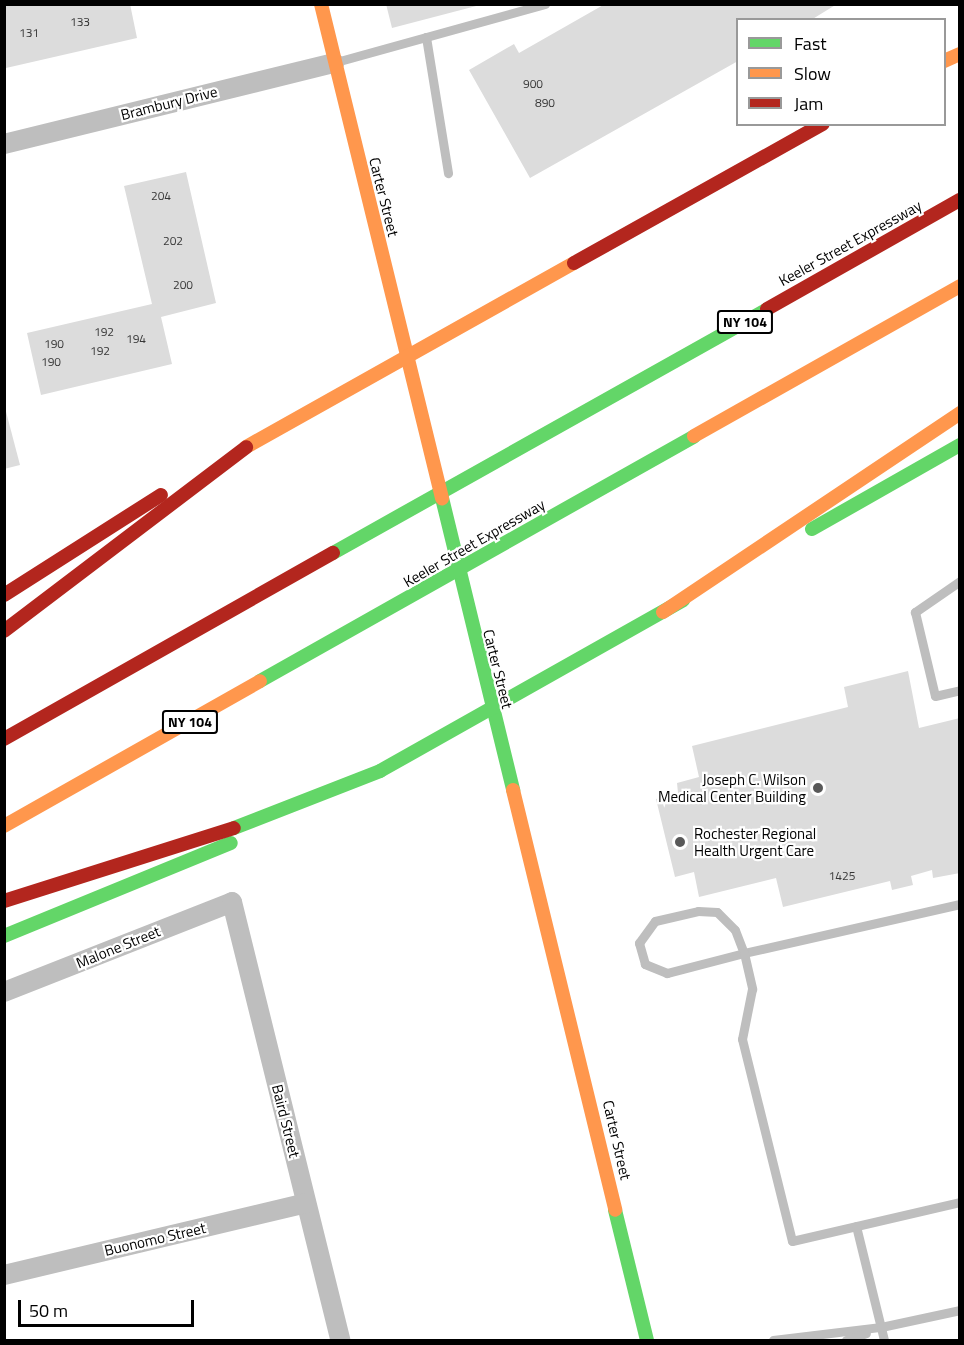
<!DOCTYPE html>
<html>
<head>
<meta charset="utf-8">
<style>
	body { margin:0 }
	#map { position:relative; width:964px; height:1345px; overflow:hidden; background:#fff; font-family:"Titillium Web",sans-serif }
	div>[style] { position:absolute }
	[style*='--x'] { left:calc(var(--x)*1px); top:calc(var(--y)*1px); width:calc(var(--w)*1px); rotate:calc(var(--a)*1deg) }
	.building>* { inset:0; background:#dcdcdc }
	.lane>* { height:9px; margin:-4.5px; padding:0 4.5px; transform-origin:4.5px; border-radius:4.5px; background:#bebebe }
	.street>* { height:20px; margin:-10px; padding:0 10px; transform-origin:10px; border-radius:10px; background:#bebebe }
	.fast>* { height:14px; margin:-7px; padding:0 7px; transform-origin:7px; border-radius:7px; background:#63d668 }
	.slow>* { height:14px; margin:-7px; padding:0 7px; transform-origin:7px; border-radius:7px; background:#ff974d }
	.jam>* { height:14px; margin:-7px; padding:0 7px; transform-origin:7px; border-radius:7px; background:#b3261e }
	.dots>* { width:16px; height:16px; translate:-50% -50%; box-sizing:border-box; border:3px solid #fff; border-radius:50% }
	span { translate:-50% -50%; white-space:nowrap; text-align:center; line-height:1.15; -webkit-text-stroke:4.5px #fff; paint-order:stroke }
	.number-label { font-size:12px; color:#373737 }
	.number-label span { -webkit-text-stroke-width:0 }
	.shield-label span { padding:2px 4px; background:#fff; border:2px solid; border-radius:4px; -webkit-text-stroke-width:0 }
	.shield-label { font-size:14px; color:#000; font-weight:700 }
	.street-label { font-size:15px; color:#000 }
	.poi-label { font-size:15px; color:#000 }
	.right { translate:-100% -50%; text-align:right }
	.left { translate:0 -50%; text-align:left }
	.frame { position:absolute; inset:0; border:6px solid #000; pointer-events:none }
	.legend { position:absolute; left:736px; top:18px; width:210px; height:108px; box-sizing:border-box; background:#fff; border:2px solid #999; margin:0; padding:8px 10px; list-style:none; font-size:18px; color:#000 }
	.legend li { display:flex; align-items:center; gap:12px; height:30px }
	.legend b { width:30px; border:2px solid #999 }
	.scale { position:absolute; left:18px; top:1300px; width:176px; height:27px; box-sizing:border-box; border:3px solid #000; border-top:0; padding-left:8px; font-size:18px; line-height:21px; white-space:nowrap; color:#000; -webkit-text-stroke:4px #fff; paint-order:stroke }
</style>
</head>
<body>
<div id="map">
	<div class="building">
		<i style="clip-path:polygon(4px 4px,130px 4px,137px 38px,6px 68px)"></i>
		<i style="clip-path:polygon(386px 4px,480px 4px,480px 5px,392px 28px)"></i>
		<i style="clip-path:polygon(605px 4px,837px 4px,811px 20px,738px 20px,738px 61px,530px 178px,469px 70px,514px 44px,519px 53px)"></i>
		<i style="clip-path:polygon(186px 172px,216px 303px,161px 317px,172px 364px,41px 395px,27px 333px,152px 304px,124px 186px)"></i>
		<i style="clip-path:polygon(4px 404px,20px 465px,4px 469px)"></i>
		<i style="clip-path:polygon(908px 671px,919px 728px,960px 718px,960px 873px,933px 878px,932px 870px,911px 876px,913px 885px,892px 890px,890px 881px,783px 907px,776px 878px,699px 897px,694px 872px,675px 877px,656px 799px,678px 793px,677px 783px,699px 777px,692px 746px,848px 707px,844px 687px)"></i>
	</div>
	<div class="lane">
		<i style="--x:426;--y:37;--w:138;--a:80.8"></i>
		<i style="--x:336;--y:62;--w:217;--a:-15.5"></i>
		<i style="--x:960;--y:581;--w:55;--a:145.4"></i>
		<i style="--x:915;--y:612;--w:86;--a:76.6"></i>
		<i style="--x:935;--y:696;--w:26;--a:-13"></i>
		<i style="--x:960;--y:904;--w:221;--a:167.2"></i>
		<i style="--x:744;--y:953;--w:80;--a:165.4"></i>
		<i style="--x:667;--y:973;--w:24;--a:-158"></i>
		<i style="--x:645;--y:964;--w:22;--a:-106"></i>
		<i style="--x:639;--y:943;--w:27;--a:-54"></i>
		<i style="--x:655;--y:921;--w:44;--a:-13.1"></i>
		<i style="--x:698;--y:911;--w:19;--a:3"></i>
		<i style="--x:717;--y:912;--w:25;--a:45"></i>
		<i style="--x:735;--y:930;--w:25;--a:69"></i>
		<i style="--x:744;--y:953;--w:37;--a:77"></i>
		<i style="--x:752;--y:989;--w:51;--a:101.3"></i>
		<i style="--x:742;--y:1039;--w:208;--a:76.1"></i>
		<i style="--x:792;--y:1241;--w:172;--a:-13.1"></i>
		<i style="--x:856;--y:1226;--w:117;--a:76.2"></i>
		<i style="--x:773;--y:1340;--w:109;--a:-6.9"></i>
		<i style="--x:881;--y:1327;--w:81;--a:-12.1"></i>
		<i style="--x:846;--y:1340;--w:21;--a:-19"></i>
	</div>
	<div class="street">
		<i style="--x:4;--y:144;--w:340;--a:-13.8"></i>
		<i style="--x:4;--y:992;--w:245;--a:-21.5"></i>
		<i style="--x:232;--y:902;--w:451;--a:76.1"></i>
		<i style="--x:4;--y:1275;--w:310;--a:-13.4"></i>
	</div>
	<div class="fast">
		<i style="--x:442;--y:498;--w:301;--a:76.3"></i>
		<i style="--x:812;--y:529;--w:170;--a:-29.6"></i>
		<i style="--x:333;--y:553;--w:498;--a:-29.3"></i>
		<i style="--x:260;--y:681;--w:498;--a:-29.4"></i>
		<i style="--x:380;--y:771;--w:348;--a:-29.4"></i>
		<i style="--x:234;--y:828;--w:157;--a:-21.3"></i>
		<i style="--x:4;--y:936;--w:245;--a:-22.3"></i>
		<i style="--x:615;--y:1210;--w:134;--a:76.2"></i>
	</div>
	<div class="slow">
		<i style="--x:321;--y:4;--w:509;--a:76.24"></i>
		<i style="--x:944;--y:61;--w:17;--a:-24"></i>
		<i style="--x:694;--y:436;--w:305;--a:-29.4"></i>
		<i style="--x:246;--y:447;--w:376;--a:-29.3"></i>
		<i style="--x:663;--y:612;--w:358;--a:-33.8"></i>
		<i style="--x:513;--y:790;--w:432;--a:76.3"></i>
		<i style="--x:4;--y:826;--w:294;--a:-29.5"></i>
	</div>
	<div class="jam">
		<i style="--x:574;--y:263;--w:285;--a:-29.2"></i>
		<i style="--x:767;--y:309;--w:222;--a:-29.5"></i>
		<i style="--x:4;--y:595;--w:186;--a:-32.5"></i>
		<i style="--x:4;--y:631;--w:304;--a:-37.2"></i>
		<i style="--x:4;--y:739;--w:378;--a:-29.5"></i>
		<i style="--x:4;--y:901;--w:241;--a:-17.6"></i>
	</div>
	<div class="dots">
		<i style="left:818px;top:788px;background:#595959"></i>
		<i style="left:680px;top:842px;background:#595959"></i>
	</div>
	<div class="number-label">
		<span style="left:80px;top:22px">133</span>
		<span style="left:29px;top:33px">131</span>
		<span style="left:533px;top:84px">900</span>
		<span style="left:545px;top:103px">890</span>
		<span style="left:161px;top:196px">204</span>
		<span style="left:173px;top:241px">202</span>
		<span style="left:183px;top:285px">200</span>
		<span style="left:104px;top:332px">192</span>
		<span style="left:136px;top:339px">194</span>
		<span style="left:54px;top:344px">190</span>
		<span style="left:100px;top:351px">192</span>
		<span style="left:51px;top:362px">190</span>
		<span style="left:842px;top:876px">1425</span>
	</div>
	<div class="shield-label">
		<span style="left:745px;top:322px">NY 104</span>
		<span style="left:190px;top:722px">NY 104</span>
	</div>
	<div class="street-label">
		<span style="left:169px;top:103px;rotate:-14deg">Brambury Drive</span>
		<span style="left:384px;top:197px;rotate:76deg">Carter Street</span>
		<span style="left:850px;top:243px;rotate:-29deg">Keeler Street Expressway</span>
		<span style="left:474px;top:543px;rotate:-30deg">Keeler Street Expressway</span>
		<span style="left:498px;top:669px;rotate:76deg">Carter Street</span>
		<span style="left:118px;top:947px;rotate:-22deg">Malone Street</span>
		<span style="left:286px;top:1121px;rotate:76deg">Baird Street</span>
		<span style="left:617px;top:1140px;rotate:77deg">Carter Street</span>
		<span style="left:155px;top:1239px;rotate:-13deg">Buonomo Street</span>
	</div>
	<div class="poi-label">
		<span class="right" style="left:806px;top:788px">Joseph C. Wilson<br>Medical Center Building</span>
		<span class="left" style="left:694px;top:842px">Rochester Regional<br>Health Urgent Care</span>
	</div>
	<div class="frame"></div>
	<ul class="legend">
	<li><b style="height:8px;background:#63d668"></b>Fast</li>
	<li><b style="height:8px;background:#ff974d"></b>Slow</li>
	<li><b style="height:8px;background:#b3261e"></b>Jam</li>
	</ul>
	<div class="scale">50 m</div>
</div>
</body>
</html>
